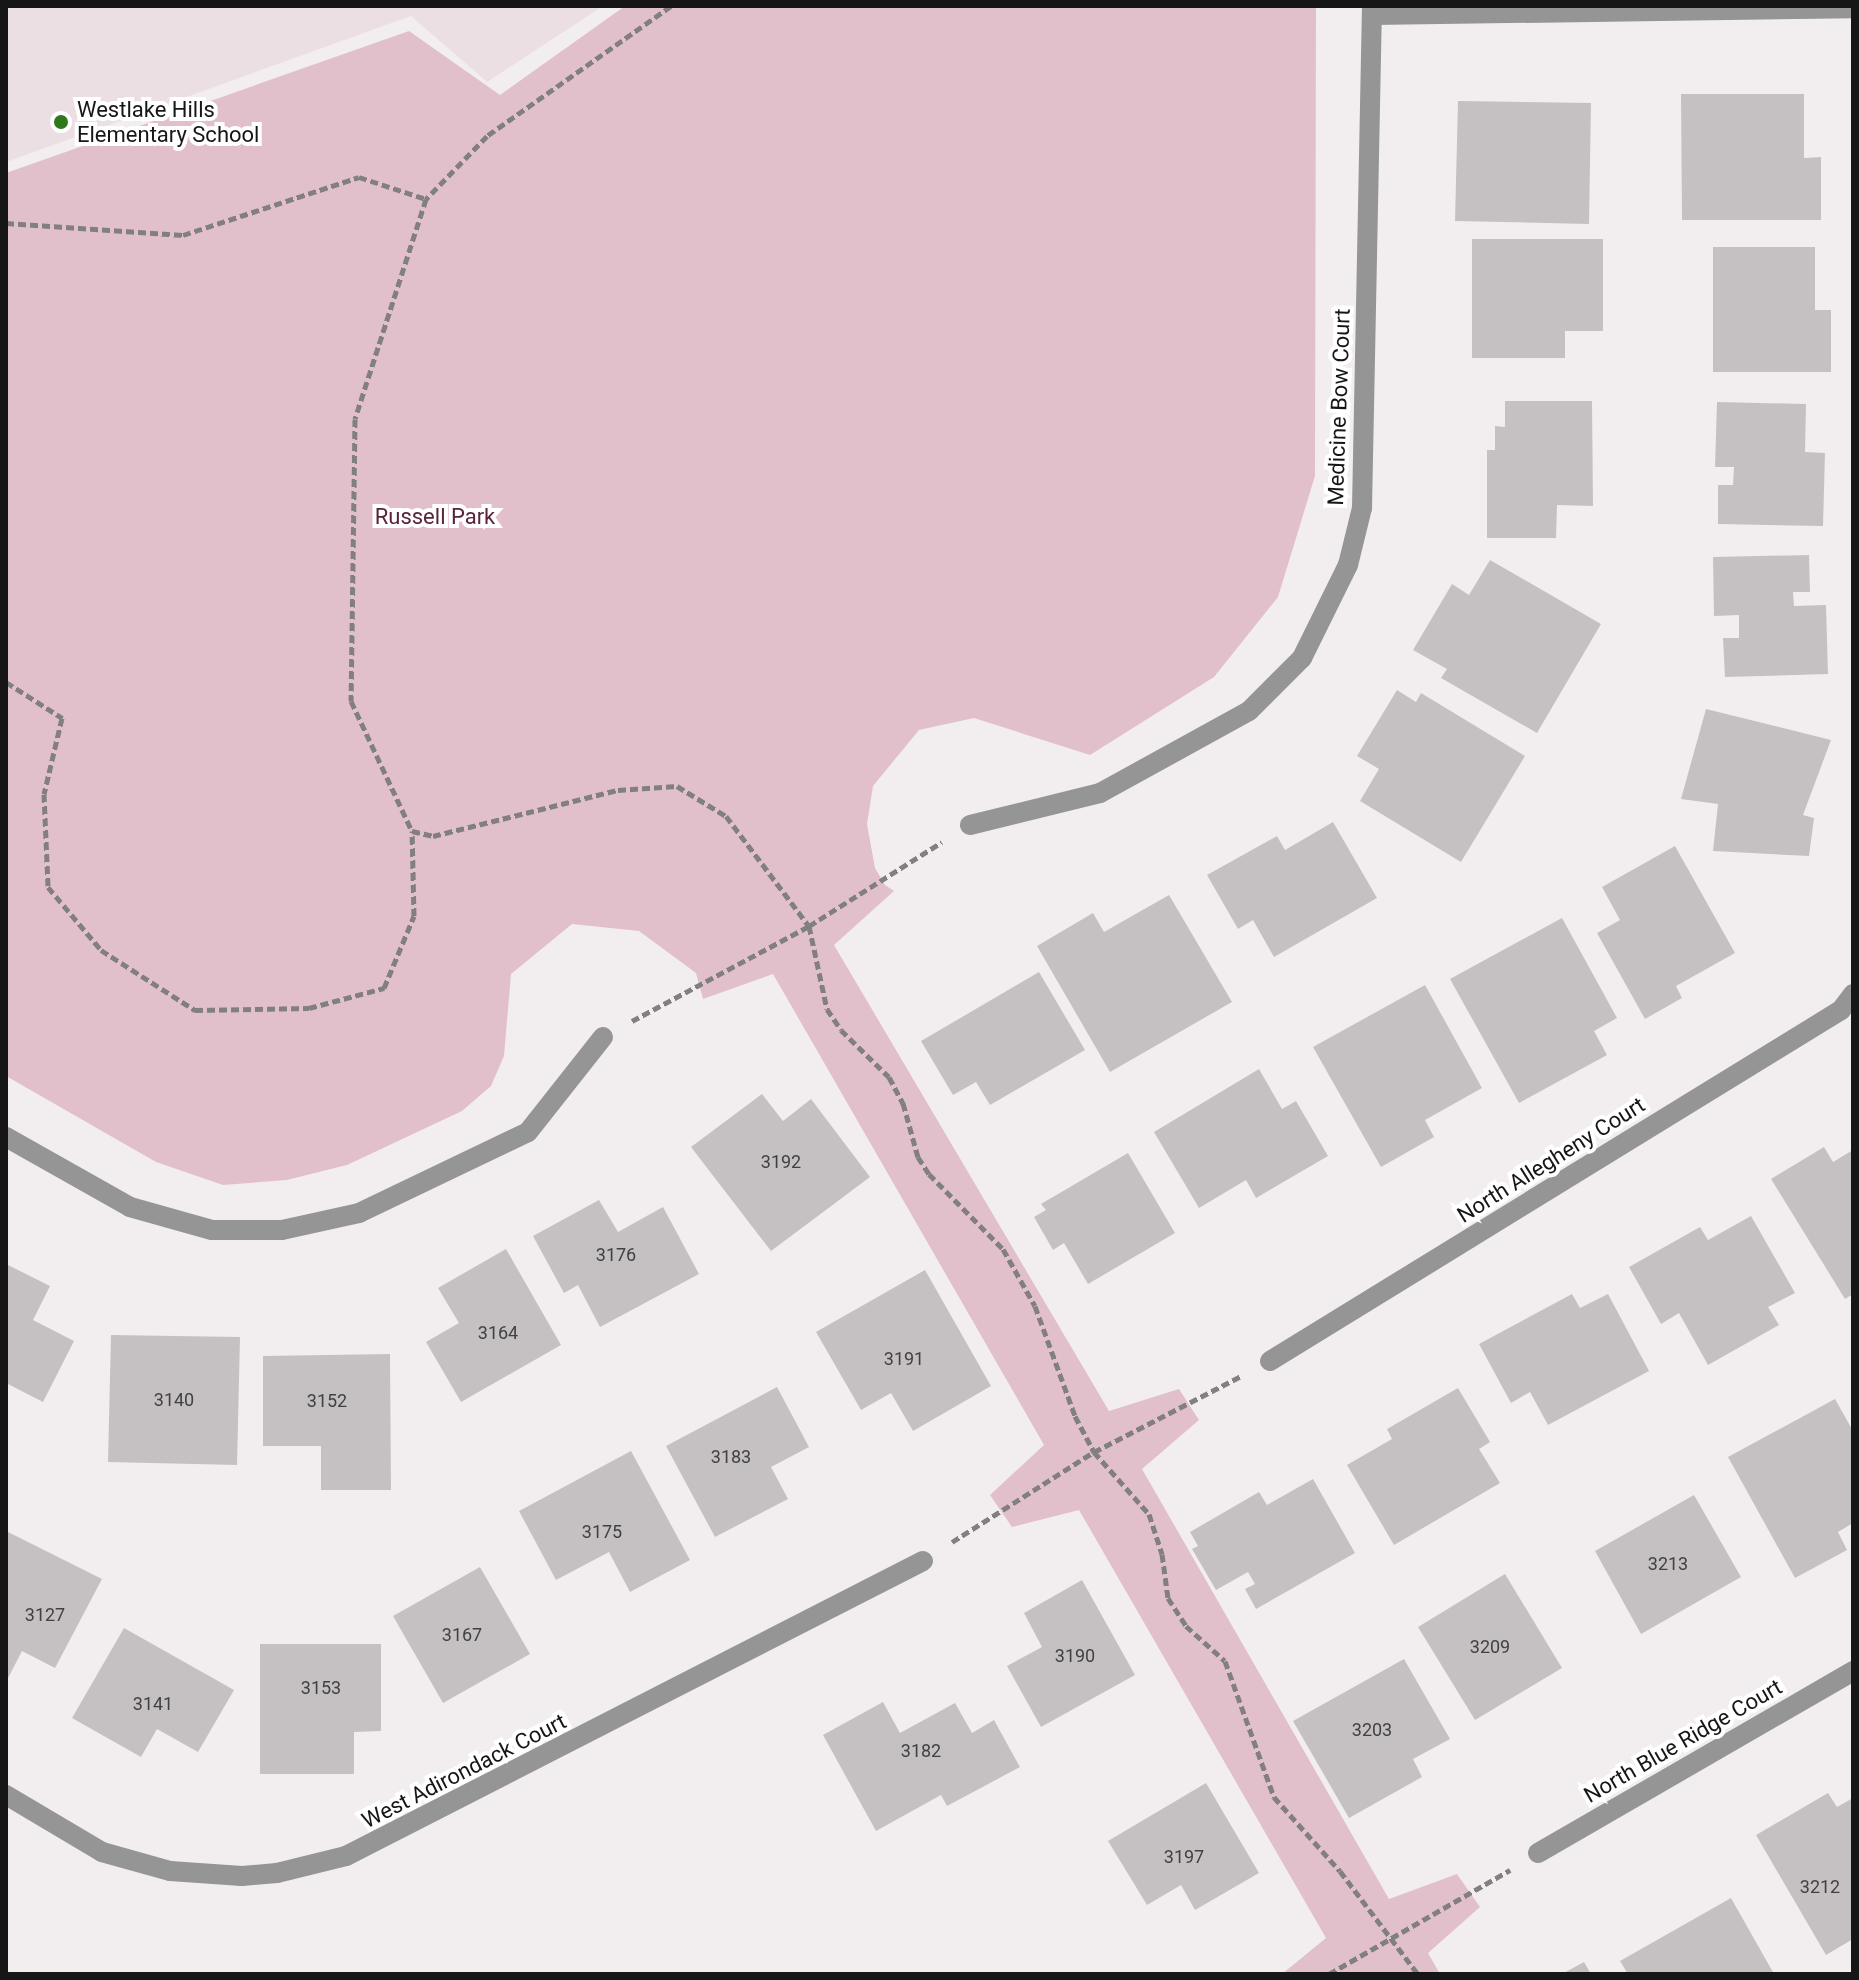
<!DOCTYPE html>
<html>
<head>
<meta charset="utf-8">
<style>
	body { margin:0 }
	#map { position:relative; width:1859px; height:1980px; overflow:hidden; background:#f2eeef; font-family:Roboto,sans-serif }
	div>[style] { position:absolute }
	[style*='--x'] { left:calc(var(--x)*1px); top:calc(var(--y)*1px); width:calc(var(--w)*1px); rotate:calc(var(--a)*1deg) }
	.built>* { inset:0; background:#ecdfe4 }
	.green>* { inset:0; background:#e1c0cc }
	.building>* { inset:0; background:#c5c1c3 }
	.path>* { height:5px; margin-top:-2.5px; transform-origin:0; background:repeating-linear-gradient(90deg,#827f80 0 8px,transparent 0 12px) }
	.minor>* { height:20px; margin:-10px; padding:0 10px; transform-origin:10px; border-radius:10px; background:#949594 }
	.dots>* { width:22px; height:22px; translate:-50% -50%; box-sizing:border-box; border:4px solid #fff; border-radius:50% }
	span { translate:-50% -50%; white-space:nowrap; text-align:center; line-height:1.15; -webkit-text-stroke:8px #fff; paint-order:stroke }
	.number-label { font-size:18px; color:#424142 }
	.number-label span { -webkit-text-stroke-width:0 }
	.poi-label { font-size:22px; color:#171617 }
	.left { translate:0 -50%; text-align:left }
	.street-label { font-size:22px; color:#171617 }
	.park-label { font-size:22px; color:#59233b }
	.frame { position:absolute; inset:0; border:8px solid #171617; pointer-events:none }
</style>
</head>
<body>
<div id="map">
	<div class="built">
		<i style="clip-path:polygon(6px 6px,603px 6px,487px 82px,411px 16px,6px 162px)"></i>
	</div>
	<div class="green">
		<i style="clip-path:polygon(625px 6px,1316px 6px,1315px 476px,1278px 597px,1214px 677px,1090px 755px,974px 718px,919px 730px,873px 786px,867px 824px,875px 868px,885px 885px,894px 891px,834px 945px,1109px 1411px,1179px 1389px,1199px 1420px,1142px 1469px,1389px 1899px,1457px 1874px,1480px 1907px,1428px 1953px,1440px 1974px,1282px 1974px,1326px 1938px,1079px 1510px,1012px 1527px,990px 1495px,1044px 1445px,773px 974px,703px 999px,696px 973px,639px 931px,572px 924px,511px 974px,504px 1056px,491px 1086px,462px 1111px,347px 1165px,287px 1180px,223px 1185px,156px 1162px,6px 1076px,6px 173px,409px 31px,500px 95px)"></i>
	</div>
	<div class="building">
		<i style="clip-path:polygon(1681px 94px,1804px 94px,1804px 158px,1821px 157px,1821px 220px,1682px 220px)"></i>
		<i style="clip-path:polygon(1458px 101px,1591px 103px,1589px 224px,1455px 221px)"></i>
		<i style="clip-path:polygon(1472px 239px,1603px 239px,1603px 331px,1565px 331px,1565px 358px,1472px 358px)"></i>
		<i style="clip-path:polygon(1713px 247px,1815px 247px,1815px 310px,1831px 310px,1831px 372px,1713px 372px)"></i>
		<i style="clip-path:polygon(1505px 401px,1592px 401px,1593px 506px,1557px 505px,1556px 538px,1487px 538px,1487px 450px,1495px 450px,1495px 426px,1505px 427px)"></i>
		<i style="clip-path:polygon(1717px 402px,1806px 404px,1805px 452px,1825px 453px,1823px 526px,1718px 524px,1718px 485px,1733px 485px,1734px 467px,1715px 467px)"></i>
		<i style="clip-path:polygon(1809px 555px,1810px 592px,1793px 592px,1794px 606px,1826px 605px,1828px 674px,1725px 677px,1723px 638px,1739px 638px,1739px 615px,1714px 616px,1713px 557px)"></i>
		<i style="clip-path:polygon(1490px 560px,1601px 624px,1537px 733px,1441px 678px,1447px 669px,1413px 650px,1452px 584px,1469px 595px)"></i>
		<i style="clip-path:polygon(1397px 690px,1416px 702px,1421px 693px,1525px 756px,1461px 862px,1360px 801px,1379px 769px,1357px 756px)"></i>
		<i style="clip-path:polygon(1706px 709px,1831px 740px,1803px 815px,1814px 818px,1809px 856px,1713px 851px,1718px 804px,1681px 799px)"></i>
		<i style="clip-path:polygon(1333px 822px,1377px 898px,1274px 957px,1253px 920px,1238px 929px,1207px 875px,1277px 836px,1285px 850px)"></i>
		<i style="clip-path:polygon(1675px 846px,1735px 953px,1676px 986px,1682px 998px,1645px 1019px,1597px 933px,1620px 920px,1602px 887px)"></i>
		<i style="clip-path:polygon(1169px 895px,1232px 1002px,1110px 1072px,1037px 946px,1093px 913px,1104px 932px)"></i>
		<i style="clip-path:polygon(1562px 918px,1617px 1018px,1594px 1031px,1607px 1055px,1519px 1103px,1450px 979px)"></i>
		<i style="clip-path:polygon(1039px 972px,1085px 1050px,990px 1105px,976px 1082px,953px 1095px,921px 1041px)"></i>
		<i style="clip-path:polygon(1425px 985px,1482px 1088px,1425px 1120px,1434px 1137px,1381px 1167px,1313px 1047px)"></i>
		<i style="clip-path:polygon(1259px 1069px,1282px 1109px,1296px 1101px,1328px 1156px,1256px 1198px,1246px 1180px,1199px 1208px,1154px 1132px)"></i>
		<i style="clip-path:polygon(762px 1094px,783px 1121px,811px 1099px,870px 1177px,771px 1251px,691px 1147px)"></i>
		<i style="clip-path:polygon(1824px 1147px,1833px 1162px,1853px 1150px,1853px 1294px,1845px 1299px,1771px 1179px)"></i>
		<i style="clip-path:polygon(1128px 1153px,1175px 1233px,1088px 1284px,1064px 1243px,1053px 1250px,1034px 1217px,1046px 1210px,1041px 1204px)"></i>
		<i style="clip-path:polygon(599px 1200px,618px 1232px,663px 1207px,699px 1274px,600px 1327px,578px 1285px,564px 1293px,533px 1236px)"></i>
		<i style="clip-path:polygon(1751px 1216px,1795px 1293px,1768px 1307px,1779px 1325px,1708px 1365px,1679px 1313px,1661px 1324px,1629px 1267px,1700px 1227px,1708px 1240px)"></i>
		<i style="clip-path:polygon(506px 1249px,561px 1345px,461px 1402px,426px 1342px,459px 1323px,438px 1288px)"></i>
		<i style="clip-path:polygon(6px 1264px,50px 1286px,33px 1320px,74px 1341px,43px 1402px,6px 1383px)"></i>
		<i style="clip-path:polygon(925px 1270px,991px 1386px,913px 1431px,891px 1393px,861px 1410px,816px 1332px)"></i>
		<i style="clip-path:polygon(1572px 1294px,1580px 1308px,1608px 1294px,1649px 1371px,1548px 1425px,1530px 1392px,1511px 1403px,1479px 1344px)"></i>
		<i style="clip-path:polygon(111px 1335px,240px 1337px,237px 1465px,108px 1462px)"></i>
		<i style="clip-path:polygon(390px 1354px,391px 1490px,321px 1490px,321px 1446px,263px 1446px,263px 1356px)"></i>
		<i style="clip-path:polygon(777px 1387px,809px 1447px,771px 1467px,788px 1499px,715px 1537px,666px 1446px)"></i>
		<i style="clip-path:polygon(1458px 1388px,1490px 1442px,1479px 1449px,1500px 1483px,1394px 1545px,1347px 1465px,1392px 1439px,1387px 1429px)"></i>
		<i style="clip-path:polygon(1835px 1399px,1853px 1431px,1853px 1523px,1838px 1532px,1847px 1550px,1795px 1578px,1728px 1457px)"></i>
		<i style="clip-path:polygon(631px 1451px,690px 1560px,630px 1592px,609px 1552px,556px 1580px,519px 1511px)"></i>
		<i style="clip-path:polygon(1313px 1479px,1355px 1553px,1256px 1609px,1245px 1589px,1255px 1584px,1248px 1572px,1216px 1590px,1192px 1549px,1198px 1546px,1190px 1532px,1259px 1492px,1267px 1505px)"></i>
		<i style="clip-path:polygon(1694px 1495px,1741px 1577px,1641px 1634px,1595px 1551px)"></i>
		<i style="clip-path:polygon(6px 1531px,102px 1579px,55px 1668px,22px 1651px,6px 1682px)"></i>
		<i style="clip-path:polygon(480px 1567px,530px 1654px,443px 1703px,393px 1616px)"></i>
		<i style="clip-path:polygon(1505px 1574px,1562px 1668px,1475px 1720px,1418px 1627px)"></i>
		<i style="clip-path:polygon(1082px 1580px,1135px 1675px,1041px 1727px,1007px 1666px,1042px 1647px,1024px 1613px)"></i>
		<i style="clip-path:polygon(124px 1628px,234px 1690px,198px 1752px,157px 1729px,141px 1757px,72px 1718px)"></i>
		<i style="clip-path:polygon(260px 1644px,381px 1644px,381px 1731px,354px 1732px,354px 1774px,260px 1774px)"></i>
		<i style="clip-path:polygon(1404px 1659px,1450px 1739px,1413px 1759px,1422px 1777px,1349px 1818px,1293px 1721px)"></i>
		<i style="clip-path:polygon(883px 1702px,900px 1733px,955px 1703px,972px 1733px,994px 1720px,1020px 1767px,947px 1806px,941px 1795px,876px 1831px,823px 1735px)"></i>
		<i style="clip-path:polygon(1206px 1783px,1259px 1873px,1195px 1910px,1181px 1885px,1147px 1905px,1108px 1841px)"></i>
		<i style="clip-path:polygon(1828px 1793px,1837px 1807px,1853px 1798px,1853px 1939px,1826px 1955px,1756px 1835px)"></i>
		<i style="clip-path:polygon(1731px 1898px,1774px 1974px,1628px 1974px,1620px 1961px)"></i>
		<i style="clip-path:polygon(1584px 1962px,1591px 1974px,1562px 1974px)"></i>
	</div>
	<div class="path">
		<i style="--x:671;--y:6;--w:225;--a:144.8"></i>
		<i style="--x:487;--y:136;--w:88;--a:134.1"></i>
		<i style="--x:426;--y:199;--w:231;--a:107.9"></i>
		<i style="--x:355;--y:419;--w:282;--a:90.8"></i>
		<i style="--x:351;--y:701;--w:144;--a:64.9"></i>
		<i style="--x:412;--y:831;--w:22;--a:13"></i>
		<i style="--x:433;--y:836;--w:191;--a:-14"></i>
		<i style="--x:618;--y:790;--w:59;--a:-3.9"></i>
		<i style="--x:677;--y:786;--w:57;--a:31.5"></i>
		<i style="--x:726;--y:816;--w:138;--a:53"></i>
		<i style="--x:809;--y:926;--w:85;--a:77.8"></i>
		<i style="--x:827;--y:1009;--w:25;--a:56"></i>
		<i style="--x:841;--y:1030;--w:67;--a:44.4"></i>
		<i style="--x:889;--y:1077;--w:30;--a:62"></i>
		<i style="--x:903;--y:1103;--w:56;--a:74.5"></i>
		<i style="--x:918;--y:1157;--w:20;--a:57"></i>
		<i style="--x:929;--y:1174;--w:105;--a:45.4"></i>
		<i style="--x:1003;--y:1249;--w:65;--a:60.7"></i>
		<i style="--x:1035;--y:1306;--w:117;--a:70"></i>
		<i style="--x:1075;--y:1416;--w:41;--a:62.2"></i>
		<i style="--x:1094;--y:1452;--w:83;--a:48.4"></i>
		<i style="--x:1149;--y:1514;--w:42;--a:72"></i>
		<i style="--x:1162;--y:1554;--w:44;--a:82.2"></i>
		<i style="--x:1168;--y:1598;--w:33;--a:57"></i>
		<i style="--x:1186;--y:1626;--w:52;--a:41.9"></i>
		<i style="--x:1225;--y:1661;--w:145;--a:70.2"></i>
		<i style="--x:1274;--y:1797;--w:99;--a:48.3"></i>
		<i style="--x:1340;--y:1871;--w:129;--a:52.9"></i>
		<i style="--x:6;--y:223;--w:177;--a:3.9"></i>
		<i style="--x:183;--y:235;--w:185;--a:-18.2"></i>
		<i style="--x:359;--y:177;--w:71;--a:18.2"></i>
		<i style="--x:6;--y:682;--w:67;--a:32.7"></i>
		<i style="--x:62;--y:718;--w:78;--a:103.3"></i>
		<i style="--x:44;--y:794;--w:93;--a:87.5"></i>
		<i style="--x:48;--y:887;--w:82;--a:49.9"></i>
		<i style="--x:101;--y:950;--w:112;--a:32.6"></i>
		<i style="--x:195;--y:1010;--w:114;--a:-1"></i>
		<i style="--x:309;--y:1008;--w:78;--a:-14.9"></i>
		<i style="--x:384;--y:988;--w:78;--a:-67.4"></i>
		<i style="--x:414;--y:916;--w:85;--a:-91.3"></i>
		<i style="--x:632;--y:1021;--w:201;--a:-28.2"></i>
		<i style="--x:809;--y:926;--w:157;--a:-32.3"></i>
		<i style="--x:952;--y:1542;--w:168;--a:-32.4"></i>
		<i style="--x:1094;--y:1452;--w:165;--a:-27.3"></i>
		<i style="--x:1329;--y:1974;--w:209;--a:-29.9"></i>
	</div>
	<div class="minor">
		<i style="--x:1372;--y:15;--w:481;--a:-0.8"></i>
		<i style="--x:970;--y:825;--w:134;--a:-13.8"></i>
		<i style="--x:1100;--y:793;--w:170;--a:-28.8"></i>
		<i style="--x:1249;--y:711;--w:75;--a:-45"></i>
		<i style="--x:1302;--y:658;--w:104;--a:-63.7"></i>
		<i style="--x:1348;--y:565;--w:59;--a:-76.2"></i>
		<i style="--x:1362;--y:508;--w:502;--a:-88.86"></i>
		<i style="--x:6;--y:1137;--w:142;--a:29.4"></i>
		<i style="--x:130;--y:1207;--w:85;--a:15.7"></i>
		<i style="--x:212;--y:1230;--w:70;--a:0"></i>
		<i style="--x:282;--y:1230;--w:79;--a:-12.4"></i>
		<i style="--x:359;--y:1213;--w:187;--a:-25.6"></i>
		<i style="--x:528;--y:1132;--w:121;--a:-51.7"></i>
		<i style="--x:1270;--y:1361;--w:670;--a:-31.58"></i>
		<i style="--x:1841;--y:1010;--w:20;--a:-53"></i>
		<i style="--x:6;--y:1795;--w:112;--a:30.7"></i>
		<i style="--x:102;--y:1852;--w:71;--a:15.6"></i>
		<i style="--x:170;--y:1871;--w:72;--a:4"></i>
		<i style="--x:242;--y:1876;--w:35;--a:-5"></i>
		<i style="--x:277;--y:1873;--w:71;--a:-13.8"></i>
		<i style="--x:346;--y:1856;--w:648;--a:-27.08"></i>
		<i style="--x:1538;--y:1853;--w:364;--a:-30"></i>
	</div>
	<div class="dots">
		<i style="left:61px;top:122px;background:#31781b"></i>
	</div>
	<div class="number-label">
		<span style="left:781px;top:1162px">3192</span>
		<span style="left:616px;top:1255px">3176</span>
		<span style="left:498px;top:1333px">3164</span>
		<span style="left:904px;top:1359px">3191</span>
		<span style="left:174px;top:1400px">3140</span>
		<span style="left:327px;top:1401px">3152</span>
		<span style="left:731px;top:1457px">3183</span>
		<span style="left:602px;top:1532px">3175</span>
		<span style="left:1668px;top:1564px">3213</span>
		<span style="left:45px;top:1615px">3127</span>
		<span style="left:462px;top:1635px">3167</span>
		<span style="left:1490px;top:1647px">3209</span>
		<span style="left:1075px;top:1656px">3190</span>
		<span style="left:321px;top:1688px">3153</span>
		<span style="left:153px;top:1704px">3141</span>
		<span style="left:1372px;top:1730px">3203</span>
		<span style="left:921px;top:1751px">3182</span>
		<span style="left:1184px;top:1857px">3197</span>
		<span style="left:1820px;top:1887px">3212</span>
	</div>
	<div class="poi-label">
		<span class="left" style="left:77px;top:122px">Westlake Hills<br>Elementary School</span>
	</div>
	<div class="street-label">
		<span style="left:1339px;top:407px;rotate:-88deg">Medicine Bow Court</span>
		<span style="left:1551px;top:1160px;rotate:-32deg">North Allegheny Court</span>
		<span style="left:1683px;top:1741px;rotate:-30deg">North Blue Ridge Court</span>
		<span style="left:464px;top:1771px;rotate:-27deg">West Adirondack Court</span>
	</div>
	<div class="park-label">
		<span style="left:435px;top:517px">Russell Park</span>
	</div>
	<div class="frame"></div>
</div>
</body>
</html>
